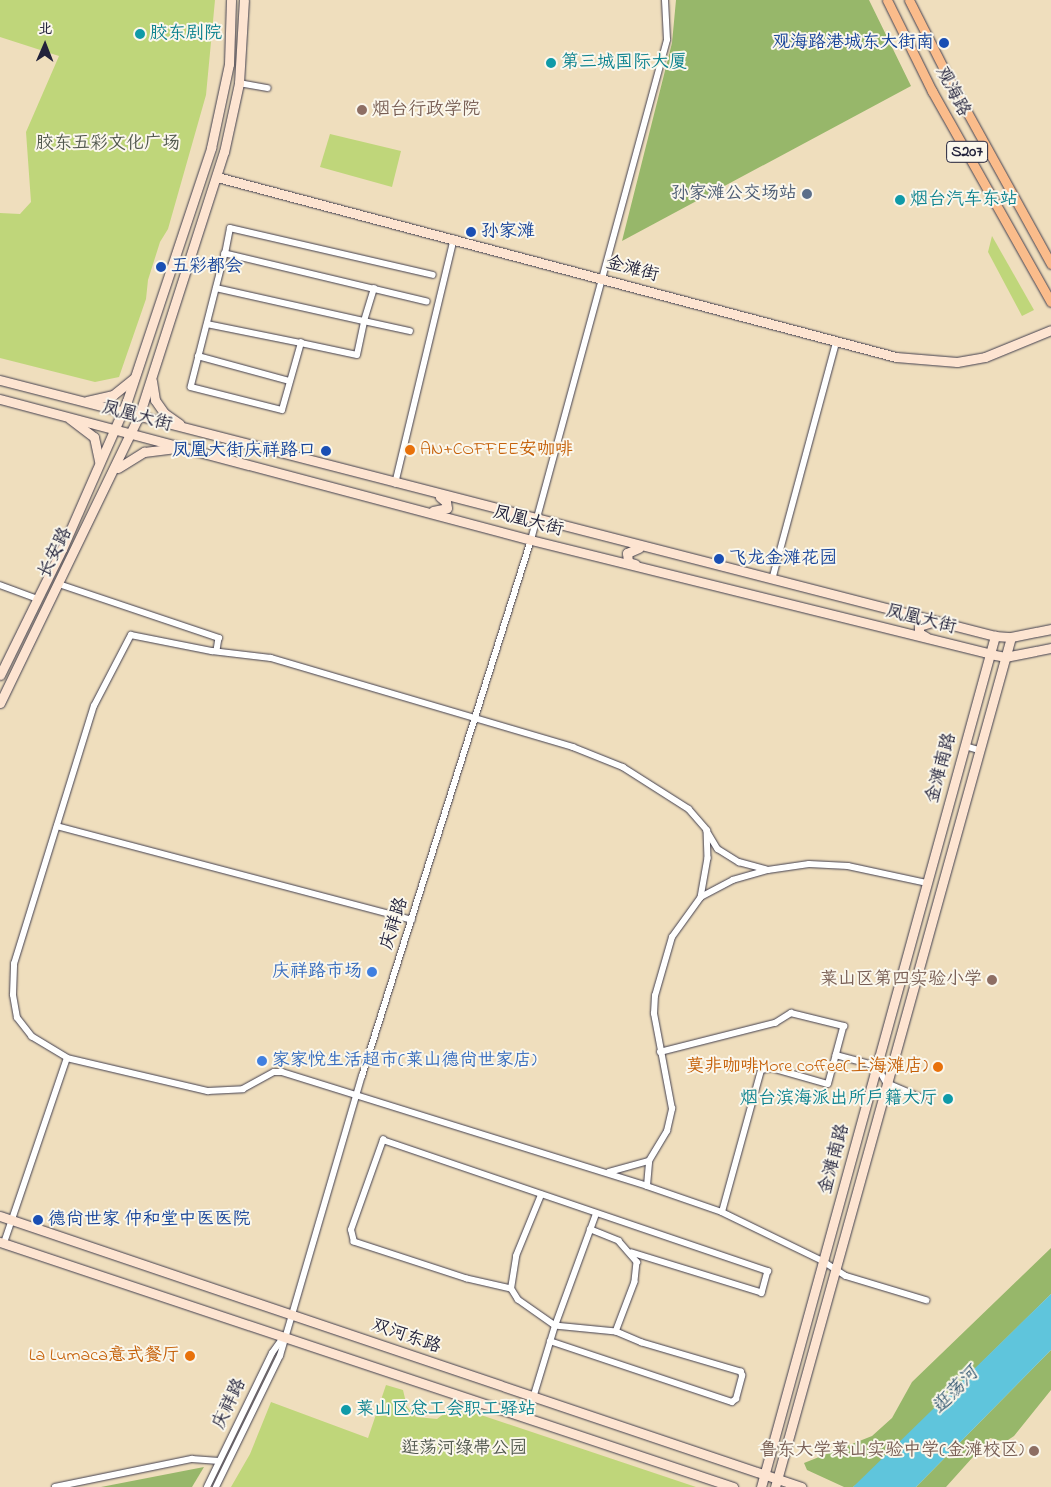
<!DOCTYPE html>
<html>
<head>
<meta charset="utf-8">
<style>
	body { margin:0 }
	#map { position:relative; width:1051px; height:1487px; overflow:hidden; background:#efdebd; font-family:"Indie Flower","LXGW WenKai TC",sans-serif }
	div>[style] { position:absolute }
	[style*='--x'] { left:calc(var(--x)*1px); top:calc(var(--y)*1px); width:calc(var(--w)*1px); rotate:calc(var(--a)*1deg) }
	.green>* { inset:0; background:#bfd67a }
	.forest>* { inset:0; background:#97b76a }
	.water>* { inset:0; background:#5fc5dc }
	.roads { filter:drop-shadow(0 0 1px #413e4e) drop-shadow(0 0 1px #413e4e) }
	.street>* { height:5.5px; margin:-2.75px; padding:0 2.75px; transform-origin:2.75px; border-radius:2.75px; background:#fff }
	.secondary>* { height:9px; margin:-4.5px; padding:0 4.5px; transform-origin:4.5px; border-radius:4.5px; background:#fde4d1 }
	.primary>* { height:9px; margin:-4.5px; padding:0 4.5px; transform-origin:4.5px; border-radius:4.5px; background:#fabc8b }
	.dots>* { width:14px; height:14px; translate:-50% -50%; box-sizing:border-box; border:2px solid #fbf7ec; border-radius:50% }
	span { translate:-50% -50%; white-space:nowrap; text-align:center; line-height:1.15; -webkit-text-stroke:4px #fbf7ec; paint-order:stroke }
	.shield-label span { padding:1px 4px; background:#fbf7ec; border:1px solid; border-radius:4px; -webkit-text-stroke-width:0 }
	.shield-label { font-size:16px; color:#22223b; font-weight:700 }
	.culture-label { font-size:18px; color:#0d838f }
	.left { translate:0 -50%; text-align:left }
	.right { translate:-100% -50%; text-align:right }
	.transit-label { font-size:18px; color:#164399 }
	.street-label { font-size:18px; color:#22223b }
	.education-label { font-size:18px; color:#785e54 }
	.park-label { font-size:18px; color:#51584e }
	.service-label { font-size:18px; color:#4e5e75 }
	.food-label { font-size:18px; color:#c56008 }
	.shop-label { font-size:18px; color:#366cbe }
	.water-label { font-size:19px; color:#375b73; font-style:italic }
	.north { position:absolute; left:20px; top:20px; width:50px; height:50px; -webkit-text-stroke:4px #fbf7ec; paint-order:stroke; rotate:1deg; font-size:14px; font-weight:700; line-height:20px; text-align:center; color:#22223b }
	.north::after { content:''; display:block; margin:auto; width:18px; height:22px; background:#22223b; clip-path:polygon(50% 0,100% 100%,50% 72%,0 100%) }
</style>
</head>
<body>
<div id="map">
	<div class="green">
		<i style="clip-path:polygon(0 0,215px 0,206px 95px,168px 229px,160px 242px,148px 280px,146px 299px,119px 377px,95px 382px,0 358px,0 213px,20px 214px,31px 202px,26px 132px,59px 56px,0 37px)"></i>
		<i style="clip-path:polygon(330px 134px,401px 151px,392px 187px,320px 167px)"></i>
		<i style="clip-path:polygon(992px 236px,1034px 310px,1022px 316px,988px 252px)"></i>
		<i style="clip-path:polygon(386px 1385px,403px 1390px,407px 1407px,416px 1417px,437px 1419px,454px 1406px,696px 1487px,231px 1487px,250px 1454px,271px 1402px,368px 1438px)"></i>
	</div>
	<div class="forest">
		<i style="clip-path:polygon(676px 0,869px 0,911px 86px,622px 241px,672px 43px)"></i>
		<i style="clip-path:polygon(1051px 1248px,1051px 1294px,862px 1480px,853px 1487px,844px 1487px,807px 1470px,804px 1463px,872px 1436px,892px 1418px,912px 1382px)"></i>
		<i style="clip-path:polygon(1051px 1350px,1051px 1390px,1014px 1436px,1005px 1442px,990px 1438px,946px 1487px,916px 1487px)"></i>
		<i style="clip-path:polygon(204px 1467px,192px 1487px,101px 1487px)"></i>
	</div>
	<div class="water">
		<i style="clip-path:polygon(1051px 1294px,1051px 1350px,916px 1487px,853px 1487px)"></i>
	</div>
	<div class="roads">
		<div class="street">
			<i style="--x:239;--y:83;--w:29;--a:10"></i>
			<i style="--x:225;--y:254;--w:137;--a:104.3"></i>
			<i style="--x:191;--y:387;--w:94;--a:14.2"></i>
			<i style="--x:282;--y:410;--w:70;--a:-74.2"></i>
			<i style="--x:301;--y:343;--w:57;--a:12.1"></i>
			<i style="--x:357;--y:355;--w:35;--a:-78"></i>
			<i style="--x:364;--y:321;--w:47;--a:12.3"></i>
			<i style="--x:216;--y:288;--w:152;--a:12.6"></i>
			<i style="--x:364;--y:321;--w:34;--a:-73"></i>
			<i style="--x:427;--y:302;--w:208;--a:-166.6"></i>
			<i style="--x:225;--y:254;--w:26;--a:-79"></i>
			<i style="--x:230;--y:228;--w:208;--a:13"></i>
			<i style="--x:207;--y:324;--w:96;--a:11.4"></i>
			<i style="--x:198;--y:356;--w:95;--a:15.2"></i>
			<i style="--x:395;--y:484;--w:252;--a:-76.5"></i>
			<i style="--x:772;--y:580;--w:245;--a:-74.9"></i>
			<i style="--x:59;--y:584;--w:169;--a:18.6"></i>
			<i style="--x:219;--y:638;--w:13;--a:99"></i>
			<i style="--x:0;--y:585;--w:40;--a:20.2"></i>
			<i style="--x:965;--y:746;--w:15;--a:16"></i>
			<i style="--x:57;--y:826;--w:367;--a:14.8"></i>
			<i style="--x:707;--y:831;--w:21;--a:59"></i>
			<i style="--x:718;--y:849;--w:25;--a:32"></i>
			<i style="--x:739;--y:862;--w:28;--a:15"></i>
			<i style="--x:660;--y:1052;--w:119;--a:-14.2"></i>
			<i style="--x:775;--y:1023;--w:19;--a:-32"></i>
			<i style="--x:791;--y:1013;--w:55;--a:13.8"></i>
			<i style="--x:844;--y:1026;--w:30;--a:105"></i>
			<i style="--x:67;--y:1058;--w:41;--a:-149"></i>
			<i style="--x:32;--y:1037;--w:24;--a:-128"></i>
			<i style="--x:17;--y:1018;--w:23;--a:-100"></i>
			<i style="--x:13;--y:995;--w:31;--a:-88"></i>
			<i style="--x:14;--y:964;--w:270;--a:-72.8"></i>
			<i style="--x:94;--y:706;--w:80;--a:-62.5"></i>
			<i style="--x:131;--y:635;--w:83;--a:11.2"></i>
			<i style="--x:212;--y:651;--w:59;--a:6.8"></i>
			<i style="--x:271;--y:658;--w:315;--a:16.4"></i>
			<i style="--x:573;--y:747;--w:54;--a:21.8"></i>
			<i style="--x:623;--y:767;--w:78;--a:32.5"></i>
			<i style="--x:689;--y:809;--w:28;--a:49"></i>
			<i style="--x:707;--y:830;--w:28;--a:88"></i>
			<i style="--x:708;--y:858;--w:40;--a:100"></i>
			<i style="--x:609;--y:1172;--w:41;--a:-15.4"></i>
			<i style="--x:649;--y:1161;--w:35;--a:-59"></i>
			<i style="--x:667;--y:1131;--w:23;--a:-77"></i>
			<i style="--x:672;--y:1109;--w:97;--a:-100.7"></i>
			<i style="--x:654;--y:1014;--w:18;--a:-87"></i>
			<i style="--x:655;--y:996;--w:61;--a:-73.9"></i>
			<i style="--x:672;--y:937;--w:49;--a:-54.1"></i>
			<i style="--x:701;--y:897;--w:36;--a:-28"></i>
			<i style="--x:733;--y:880;--w:36;--a:-16"></i>
			<i style="--x:768;--y:870;--w:41;--a:-8.3"></i>
			<i style="--x:809;--y:864;--w:39;--a:3"></i>
			<i style="--x:848;--y:866;--w:81;--a:12.1"></i>
			<i style="--x:647;--y:1186;--w:25;--a:-85"></i>
			<i style="--x:722;--y:1212;--w:147;--a:-74.6"></i>
			<i style="--x:761;--y:1070;--w:11;--a:-10"></i>
			<i style="--x:772;--y:1068;--w:58;--a:15.9"></i>
			<i style="--x:828;--y:1084;--w:30;--a:-75"></i>
			<i style="--x:836;--y:1055;--w:42;--a:15"></i>
			<i style="--x:877;--y:1066;--w:20;--a:60"></i>
			<i style="--x:887;--y:1083;--w:39;--a:23"></i>
			<i style="--x:590;--y:1229;--w:31;--a:22"></i>
			<i style="--x:619;--y:1241;--w:28;--a:49"></i>
			<i style="--x:637;--y:1262;--w:20;--a:96"></i>
			<i style="--x:635;--y:1282;--w:53;--a:110.8"></i>
			<i style="--x:4;--y:1243;--w:195;--a:-71.2"></i>
			<i style="--x:67;--y:1058;--w:145;--a:13.2"></i>
			<i style="--x:208;--y:1091;--w:35;--a:-3"></i>
			<i style="--x:243;--y:1089;--w:35;--a:-29"></i>
			<i style="--x:274;--y:1072;--w:8;--a:0"></i>
			<i style="--x:282;--y:1072;--w:382;--a:17.3"></i>
			<i style="--x:647;--y:1186;--w:79;--a:19.1"></i>
			<i style="--x:722;--y:1212;--w:112;--a:25.9"></i>
			<i style="--x:823;--y:1261;--w:27;--a:33"></i>
			<i style="--x:846;--y:1276;--w:84;--a:16.7"></i>
			<i style="--x:511;--y:1289;--w:33;--a:-81"></i>
			<i style="--x:516;--y:1256;--w:66;--a:-67.7"></i>
			<i style="--x:550;--y:1341;--w:192;--a:18.5"></i>
			<i style="--x:732;--y:1402;--w:5;--a:-37"></i>
			<i style="--x:736;--y:1399;--w:24;--a:-75"></i>
			<i style="--x:742;--y:1376;--w:4;--a:-104"></i>
			<i style="--x:741;--y:1372;--w:103;--a:-163.7"></i>
			<i style="--x:642;--y:1343;--w:28;--a:-157"></i>
			<i style="--x:616;--y:1332;--w:61;--a:-174.4"></i>
			<i style="--x:555;--y:1326;--w:45;--a:-144.9"></i>
			<i style="--x:518;--y:1300;--w:13;--a:-122"></i>
			<i style="--x:511;--y:1289;--w:45;--a:-167.2"></i>
			<i style="--x:467;--y:1279;--w:119;--a:-161.9"></i>
			<i style="--x:354;--y:1242;--w:12;--a:-104"></i>
			<i style="--x:351;--y:1230;--w:96;--a:-70.4"></i>
			<i style="--x:383;--y:1140;--w:407;--a:18.8"></i>
			<i style="--x:768;--y:1271;--w:23;--a:105"></i>
			<i style="--x:762;--y:1293;--w:136;--a:-162.9"></i>
			<i style="--x:527;--y:1418;--w:96;--a:-73.1"></i>
			<i style="--x:555;--y:1326;--w:119;--a:-69.9"></i>
			<i style="--x:55;--y:1487;--w:140;--a:-11.6"></i>
			<i style="--x:192;--y:1459;--w:27;--a:4"></i>
			<i style="--x:207;--y:1487;--w:149;--a:-64.1"></i>
			<i style="--x:272;--y:1353;--w:19;--a:-54"></i>
			<i style="--x:216;--y:1487;--w:146;--a:-64"></i>
			<i style="--x:280;--y:1356;--w:292;--a:-73.7"></i>
			<i style="--x:362;--y:1076;--w:562;--a:-72.5"></i>
			<i style="--x:531;--y:540;--w:518;--a:-74.78"></i>
			<i style="--x:667;--y:40;--w:40;--a:-92.9"></i>
		</div>
		<div class="secondary">
			<i style="--x:217;--y:177;--w:702;--a:14.85"></i>
			<i style="--x:896;--y:357;--w:61;--a:4.7"></i>
			<i style="--x:957;--y:362;--w:28;--a:-10"></i>
			<i style="--x:985;--y:357;--w:71;--a:-22.2"></i>
			<i style="--x:0;--y:380;--w:1027;--a:14.43"></i>
			<i style="--x:995;--y:636;--w:16;--a:4"></i>
			<i style="--x:1011;--y:637;--w:41;--a:-11.3"></i>
			<i style="--x:152;--y:381;--w:19;--a:81"></i>
			<i style="--x:155;--y:400;--w:16;--a:55"></i>
			<i style="--x:164;--y:413;--w:19;--a:35"></i>
			<i style="--x:0;--y:399;--w:549;--a:14.87"></i>
			<i style="--x:531;--y:540;--w:473;--a:13.9"></i>
			<i style="--x:990;--y:654;--w:15;--a:11"></i>
			<i style="--x:1005;--y:657;--w:47;--a:-11.1"></i>
			<i style="--x:87;--y:401;--w:27;--a:-13"></i>
			<i style="--x:113;--y:395;--w:26;--a:-39"></i>
			<i style="--x:70;--y:419;--w:30;--a:37"></i>
			<i style="--x:94;--y:437;--w:25;--a:78"></i>
			<i style="--x:118;--y:468;--w:31;--a:-32"></i>
			<i style="--x:144;--y:452;--w:34;--a:-7"></i>
			<i style="--x:433;--y:511;--w:14;--a:-12"></i>
			<i style="--x:447;--y:508;--w:6;--a:-99"></i>
			<i style="--x:446;--y:502;--w:8;--a:-140"></i>
			<i style="--x:635;--y:564;--w:7;--a:-164"></i>
			<i style="--x:628;--y:562;--w:9;--a:-96"></i>
			<i style="--x:627;--y:553;--w:13;--a:-23"></i>
			<i style="--x:926;--y:637;--w:8;--a:-150"></i>
			<i style="--x:919;--y:633;--w:7;--a:-90"></i>
			<i style="--x:919;--y:626;--w:14;--a:-17"></i>
			<i style="--x:0;--y:675;--w:140;--a:-63.8"></i>
			<i style="--x:62;--y:549;--w:162;--a:-66.3"></i>
			<i style="--x:127;--y:401;--w:267;--a:-71.6"></i>
			<i style="--x:211;--y:148;--w:86;--a:-77.9"></i>
			<i style="--x:229;--y:64;--w:64;--a:-88.2"></i>
			<i style="--x:0;--y:703;--w:319;--a:-64.2"></i>
			<i style="--x:139;--y:416;--w:277;--a:-72.2"></i>
			<i style="--x:224;--y:152;--w:71;--a:-77.7"></i>
			<i style="--x:239;--y:83;--w:83;--a:-86.6"></i>
			<i style="--x:0;--y:1216;--w:846;--a:18.69"></i>
			<i style="--x:0;--y:1242;--w:773;--a:18.48"></i>
			<i style="--x:761;--y:1487;--w:883;--a:-74.63"></i>
			<i style="--x:775;--y:1487;--w:882;--a:-74.48"></i>
		</div>
		<div class="primary">
			<i style="--x:887;--y:0;--w:102;--a:63.7"></i>
			<i style="--x:932;--y:91;--w:242;--a:60.6"></i>
			<i style="--x:909;--y:0;--w:91;--a:63.2"></i>
			<i style="--x:950;--y:81;--w:209;--a:61.1"></i>
		</div>
	</div>
	<div class="dots">
		<i style="left:140px;top:34px;background:#0f9aa8"></i>
		<i style="left:944px;top:43px;background:#1a4fb4"></i>
		<i style="left:551px;top:63px;background:#0f9aa8"></i>
		<i style="left:362px;top:110px;background:#8d6e63"></i>
		<i style="left:807px;top:194px;background:#5c6f8a"></i>
		<i style="left:900px;top:200px;background:#0f9aa8"></i>
		<i style="left:471px;top:232px;background:#1a4fb4"></i>
		<i style="left:161px;top:267px;background:#1a4fb4"></i>
		<i style="left:410px;top:450px;background:#e8710a"></i>
		<i style="left:326px;top:451px;background:#1a4fb4"></i>
		<i style="left:719px;top:559px;background:#1a4fb4"></i>
		<i style="left:372px;top:972px;background:#3f7fe0"></i>
		<i style="left:992px;top:980px;background:#8d6e63"></i>
		<i style="left:262px;top:1061px;background:#3f7fe0"></i>
		<i style="left:938px;top:1067px;background:#e8710a"></i>
		<i style="left:948px;top:1099px;background:#0f9aa8"></i>
		<i style="left:38px;top:1220px;background:#1a4fb4"></i>
		<i style="left:190px;top:1356px;background:#e8710a"></i>
		<i style="left:346px;top:1410px;background:#0f9aa8"></i>
		<i style="left:1034px;top:1451px;background:#8d6e63"></i>
	</div>
	<div class="shield-label">
		<span style="left:967px;top:152px">S207</span>
	</div>
	<div class="culture-label">
		<span class="left" style="left:150px;top:34px">胶东剧院</span>
		<span class="left" style="left:561px;top:63px">第三城国际大厦</span>
		<span class="left" style="left:910px;top:200px">烟台汽车东站</span>
		<span class="right" style="left:938px;top:1099px">烟台滨海派出所户籍大厅</span>
		<span class="left" style="left:356px;top:1410px">莱山区总工会职工驿站</span>
	</div>
	<div class="transit-label">
		<span class="right" style="left:934px;top:43px">观海路港城东大街南</span>
		<span class="left" style="left:481px;top:232px">孙家滩</span>
		<span class="left" style="left:171px;top:267px">五彩都会</span>
		<span class="right" style="left:316px;top:451px">凤凰大街庆祥路口</span>
		<span class="left" style="left:729px;top:559px">飞龙金滩花园</span>
		<span class="left" style="left:48px;top:1220px">德尚世家 仲和堂中医医院</span>
	</div>
	<div class="street-label">
		<span style="left:952px;top:92px;rotate:62deg">观海路</span>
		<span style="left:632px;top:270px;rotate:15deg">金滩街</span>
		<span style="left:137px;top:417px;rotate:15deg">凤凰大街</span>
		<span style="left:528px;top:522px;rotate:15deg">凤凰大街</span>
		<span style="left:56px;top:553px;rotate:-64deg">长安路</span>
		<span style="left:921px;top:620px;rotate:14deg">凤凰大街</span>
		<span style="left:942px;top:768px;rotate:-75deg">金滩南路</span>
		<span style="left:395px;top:924px;rotate:-72deg">庆祥路</span>
		<span style="left:835px;top:1159px;rotate:-75deg">金滩南路</span>
		<span style="left:406px;top:1337px;rotate:19deg">双河东路</span>
		<span style="left:230px;top:1404px;rotate:-64deg">庆祥路</span>
	</div>
	<div class="education-label">
		<span class="left" style="left:372px;top:110px">烟台行政学院</span>
		<span class="right" style="left:982px;top:980px">莱山区第四实验小学</span>
		<span class="right" style="left:1024px;top:1451px">鲁东大学莱山实验中学(金滩校区)</span>
	</div>
	<div class="park-label">
		<span style="left:108px;top:144px">胶东五彩文化广场</span>
		<span style="left:464px;top:1449px">逛荡河绿带公园</span>
	</div>
	<div class="service-label">
		<span class="right" style="left:797px;top:194px">孙家滩公交场站</span>
	</div>
	<div class="food-label">
		<span class="left" style="left:420px;top:450px">AN+COFFEE安咖啡</span>
		<span class="right" style="left:928px;top:1067px">莫非咖啡More coffee(上海滩店)</span>
		<span class="right" style="left:180px;top:1356px">La Lumaca意式餐厅</span>
	</div>
	<div class="shop-label">
		<span class="right" style="left:362px;top:972px">庆祥路市场</span>
		<span class="left" style="left:272px;top:1061px">家家悦生活超市(莱山德尚世家店)</span>
	</div>
	<div class="water-label">
		<span style="left:956px;top:1391px;rotate:-46deg">逛荡河</span>
	</div>
	<div class="north">北</div>
</div>
</body>
</html>
